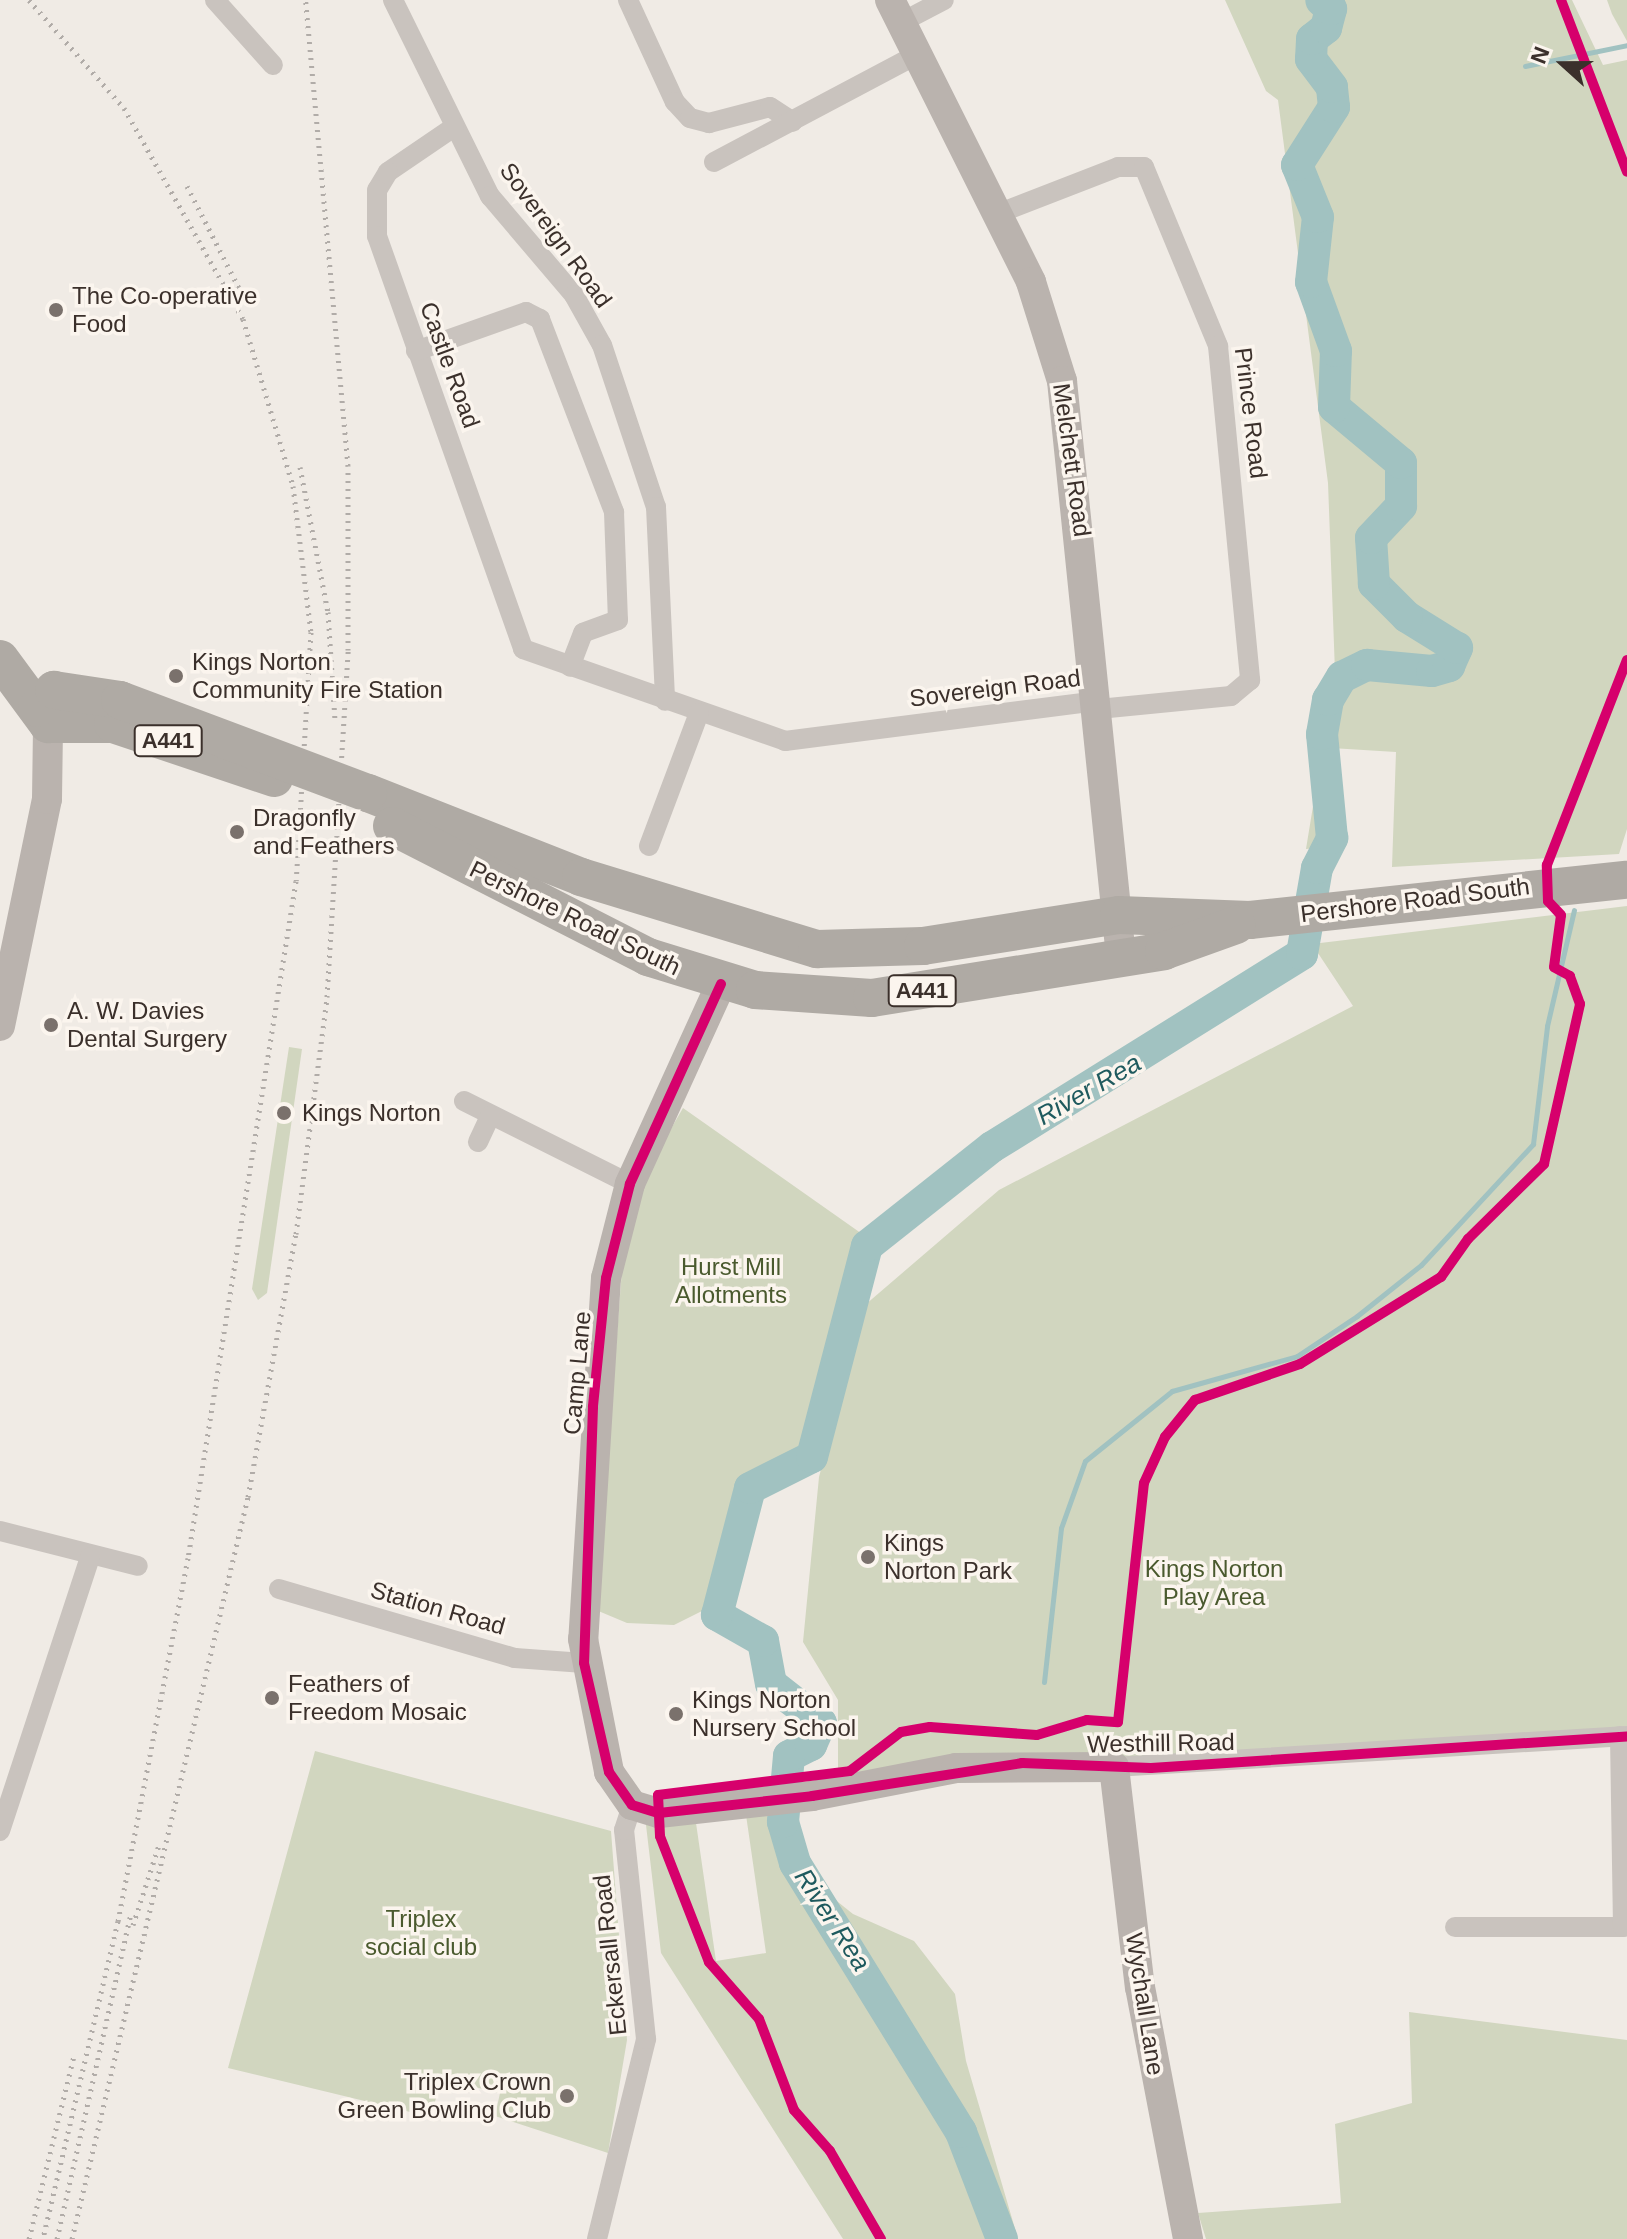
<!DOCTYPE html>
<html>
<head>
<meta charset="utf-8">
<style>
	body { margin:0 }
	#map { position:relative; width:1627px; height:2239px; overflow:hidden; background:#f0ebe5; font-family:Helvetica,sans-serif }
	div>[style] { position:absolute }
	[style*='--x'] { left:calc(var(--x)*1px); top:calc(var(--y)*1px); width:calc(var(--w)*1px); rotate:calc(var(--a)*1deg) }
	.green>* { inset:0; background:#d1d6bf }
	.stream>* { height:5px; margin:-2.5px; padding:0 2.5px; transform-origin:2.5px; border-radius:2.5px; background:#a1c2c1 }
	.river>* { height:32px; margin:-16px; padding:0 16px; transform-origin:16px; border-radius:16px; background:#a1c2c1 }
	.street>* { height:20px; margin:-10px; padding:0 10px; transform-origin:10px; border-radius:10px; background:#c9c3be }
	.secondary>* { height:30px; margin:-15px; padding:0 15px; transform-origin:15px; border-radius:15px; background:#bab3ae }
	.highway>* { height:38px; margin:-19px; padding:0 19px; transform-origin:19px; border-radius:19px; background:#afaaa4 }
	.rail>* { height:5px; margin-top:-2.5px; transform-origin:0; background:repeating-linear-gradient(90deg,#b1aca8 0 2px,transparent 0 8px) }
	.highway-bridge>* { height:38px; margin:-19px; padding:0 19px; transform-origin:19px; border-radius:19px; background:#afaaa4 }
	.cycleway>* { height:10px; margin:-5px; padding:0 5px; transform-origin:5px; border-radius:5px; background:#d6006c }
	.dots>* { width:22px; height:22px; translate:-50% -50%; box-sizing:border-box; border:4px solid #fbf5ee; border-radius:50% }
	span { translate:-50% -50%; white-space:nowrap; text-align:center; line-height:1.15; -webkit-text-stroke:7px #fbf5ee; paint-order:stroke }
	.shield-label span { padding:2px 6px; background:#fbf5ee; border:2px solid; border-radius:6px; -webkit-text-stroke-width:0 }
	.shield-label { font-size:22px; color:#3b302b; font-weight:700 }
	.street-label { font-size:24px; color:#3b302b }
	.poi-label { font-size:24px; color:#3b302b }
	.left { translate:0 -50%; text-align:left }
	.right { translate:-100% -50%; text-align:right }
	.park-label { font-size:24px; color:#4a5a2e }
	.water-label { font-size:26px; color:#1f5a5e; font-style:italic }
	.north { position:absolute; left:1523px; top:24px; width:80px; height:80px; -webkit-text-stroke:6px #fbf5ee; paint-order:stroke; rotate:291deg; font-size:22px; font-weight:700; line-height:32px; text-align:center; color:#3b302b }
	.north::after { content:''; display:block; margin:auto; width:28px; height:36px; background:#3b302b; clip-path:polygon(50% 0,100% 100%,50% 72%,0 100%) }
</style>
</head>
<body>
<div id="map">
	<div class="green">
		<i style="clip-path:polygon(1225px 0,1572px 0,1603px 65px,1627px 60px,1627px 829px,1619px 854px,1392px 867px,1396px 752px,1331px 748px,1341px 788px,1339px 846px,1306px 849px,1335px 672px,1328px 483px,1278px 100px,1266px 91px)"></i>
		<i style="clip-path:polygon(1607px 0,1627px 0,1627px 41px,1612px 14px)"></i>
		<i style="clip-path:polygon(1627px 906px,1627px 1734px,838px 1781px,838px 1700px,803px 1642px,819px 1477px,865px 1305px,999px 1190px,1353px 1006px,1312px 944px)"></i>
		<i style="clip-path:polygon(289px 1047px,302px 1049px,267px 1293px,258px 1300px,252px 1289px)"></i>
		<i style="clip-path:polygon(683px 1108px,865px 1236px,843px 1289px,800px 1455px,747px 1481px,732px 1519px,723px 1589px,710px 1607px,674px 1625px,627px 1623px,596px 1610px,622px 1269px,636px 1189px)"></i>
		<i style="clip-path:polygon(315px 1751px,611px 1831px,627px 2040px,608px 2153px,495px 2116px,500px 2093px,441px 2079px,431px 2117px,228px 2068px)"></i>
		<i style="clip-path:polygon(793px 1813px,818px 1886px,853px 1914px,914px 1941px,955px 1994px,966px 2061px,1018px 2239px,843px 2239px,661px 1953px,646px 1825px,696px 1823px,716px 1961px,766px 1953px,746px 1815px)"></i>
		<i style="clip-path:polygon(1409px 2012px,1627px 2040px,1627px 2239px,1206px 2239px,1198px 2213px,1341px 2203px,1335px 2124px,1412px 2103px)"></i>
	</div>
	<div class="stream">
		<i style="--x:1525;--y:66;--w:104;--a:-11.6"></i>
		<i style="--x:1044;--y:1682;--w:155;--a:-83.7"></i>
		<i style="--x:1061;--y:1528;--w:71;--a:-70.3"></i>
		<i style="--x:1085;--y:1461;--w:112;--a:-38.8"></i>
		<i style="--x:1172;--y:1391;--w:130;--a:-15.6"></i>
		<i style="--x:1297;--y:1356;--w:72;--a:-33.7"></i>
		<i style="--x:1357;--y:1316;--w:82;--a:-38.6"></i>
		<i style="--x:1421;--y:1265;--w:165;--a:-47.2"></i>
		<i style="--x:1533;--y:1144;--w:119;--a:-83.2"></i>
		<i style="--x:1547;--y:1026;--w:119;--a:-76.9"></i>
	</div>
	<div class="river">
		<i style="--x:1002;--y:2239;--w:115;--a:-111"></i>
		<i style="--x:961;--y:2132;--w:316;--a:-121.7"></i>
		<i style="--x:795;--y:1863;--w:43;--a:-106.3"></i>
		<i style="--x:783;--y:1822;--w:66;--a:-84.8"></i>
		<i style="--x:789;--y:1756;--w:25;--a:-27"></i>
		<i style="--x:811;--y:1745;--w:24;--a:-66"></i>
		<i style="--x:821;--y:1723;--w:63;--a:-142"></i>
		<i style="--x:771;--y:1684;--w:44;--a:-100.5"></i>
		<i style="--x:763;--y:1641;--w:53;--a:-150.5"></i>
		<i style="--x:717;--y:1615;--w:131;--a:-75.4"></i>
		<i style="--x:750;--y:1488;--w:69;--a:-26.6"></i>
		<i style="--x:812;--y:1457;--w:218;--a:-75.4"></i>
		<i style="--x:867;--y:1246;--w:159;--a:-38.4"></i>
		<i style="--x:992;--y:1147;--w:365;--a:-31.9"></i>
		<i style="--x:1302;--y:954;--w:87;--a:-80.1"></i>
		<i style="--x:1317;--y:868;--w:34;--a:-63"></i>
		<i style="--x:1332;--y:838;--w:104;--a:-95.5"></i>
		<i style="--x:1322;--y:734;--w:35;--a:-80"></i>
		<i style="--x:1328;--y:700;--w:27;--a:-59"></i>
		<i style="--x:1342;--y:677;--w:28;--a:-26"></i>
		<i style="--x:1367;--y:665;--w:65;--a:5.3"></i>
		<i style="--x:1432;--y:671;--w:18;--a:-16"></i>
		<i style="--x:1449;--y:666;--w:20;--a:-66"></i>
		<i style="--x:1457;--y:648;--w:59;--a:-148.2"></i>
		<i style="--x:1407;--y:617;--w:47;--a:-135"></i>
		<i style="--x:1374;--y:584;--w:46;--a:-93.7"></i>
		<i style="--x:1371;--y:538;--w:44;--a:-46.8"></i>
		<i style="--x:1401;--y:506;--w:43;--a:-90"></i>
		<i style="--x:1401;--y:463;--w:87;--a:-140.1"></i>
		<i style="--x:1334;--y:407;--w:56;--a:-88"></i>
		<i style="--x:1336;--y:351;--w:73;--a:-109.9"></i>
		<i style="--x:1311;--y:282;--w:65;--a:-83.9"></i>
		<i style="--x:1318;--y:217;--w:56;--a:-112"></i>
		<i style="--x:1297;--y:165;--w:69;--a:-57.5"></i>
		<i style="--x:1334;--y:107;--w:20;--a:-96"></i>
		<i style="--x:1332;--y:87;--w:35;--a:-127"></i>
		<i style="--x:1311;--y:59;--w:20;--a:-87"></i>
		<i style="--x:1312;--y:39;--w:18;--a:-38"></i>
		<i style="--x:1326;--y:28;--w:20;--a:-75"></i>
		<i style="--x:1331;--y:9;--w:13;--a:-138"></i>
	</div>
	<div class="street">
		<i style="--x:215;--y:0;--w:87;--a:48.3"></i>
		<i style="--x:393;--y:0;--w:219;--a:63.7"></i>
		<i style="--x:490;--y:196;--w:130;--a:49.7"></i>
		<i style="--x:574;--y:295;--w:57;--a:60.8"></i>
		<i style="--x:602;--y:345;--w:171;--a:71.6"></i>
		<i style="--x:656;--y:507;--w:194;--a:87.3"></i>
		<i style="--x:628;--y:0;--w:112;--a:65.3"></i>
		<i style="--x:675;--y:102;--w:22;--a:47"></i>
		<i style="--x:690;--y:118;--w:20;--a:15"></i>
		<i style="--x:709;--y:123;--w:63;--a:-14.7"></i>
		<i style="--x:770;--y:107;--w:27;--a:33"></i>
		<i style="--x:902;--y:22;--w:47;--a:-27.6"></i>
		<i style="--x:454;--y:127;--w:80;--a:145.7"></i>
		<i style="--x:388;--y:172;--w:21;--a:121"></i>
		<i style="--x:377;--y:190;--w:46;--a:90"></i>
		<i style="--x:377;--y:236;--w:438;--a:70.5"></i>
		<i style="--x:523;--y:649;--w:278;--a:19.3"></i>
		<i style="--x:785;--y:741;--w:316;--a:-7.3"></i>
		<i style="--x:714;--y:162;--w:231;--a:-27.9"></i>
		<i style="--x:997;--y:214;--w:130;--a:-21.2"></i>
		<i style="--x:1118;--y:167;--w:26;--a:0"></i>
		<i style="--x:1144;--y:167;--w:194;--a:67.5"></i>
		<i style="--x:1218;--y:346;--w:336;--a:84.5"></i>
		<i style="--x:1250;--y:680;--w:25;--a:140"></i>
		<i style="--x:1231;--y:696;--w:133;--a:174.4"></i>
		<i style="--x:416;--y:351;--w:117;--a:-19.5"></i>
		<i style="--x:526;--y:312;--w:16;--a:27"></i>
		<i style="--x:540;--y:319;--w:207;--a:69"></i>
		<i style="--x:614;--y:512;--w:108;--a:87.9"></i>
		<i style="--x:618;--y:620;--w:37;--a:160"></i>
		<i style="--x:583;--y:633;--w:36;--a:111"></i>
		<i style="--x:649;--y:846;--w:142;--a:-69.4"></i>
		<i style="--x:464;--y:1101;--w:186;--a:26.6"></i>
		<i style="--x:478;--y:1142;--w:29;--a:-65"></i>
		<i style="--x:0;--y:1531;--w:142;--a:14.2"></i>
		<i style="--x:279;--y:1589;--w:246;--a:16.3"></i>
		<i style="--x:515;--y:1658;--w:69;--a:4.1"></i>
		<i style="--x:1114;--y:1767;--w:514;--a:-3.46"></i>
		<i style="--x:0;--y:1831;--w:288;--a:-71.8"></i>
		<i style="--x:1455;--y:1927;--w:168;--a:0"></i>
		<i style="--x:1623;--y:1927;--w:191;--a:-90.9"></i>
		<i style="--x:597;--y:2239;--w:206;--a:-76.2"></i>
		<i style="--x:646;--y:2039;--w:210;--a:-96"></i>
		<i style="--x:624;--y:1830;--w:26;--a:-72"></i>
	</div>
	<div class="secondary">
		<i style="--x:890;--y:0;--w:315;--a:63.4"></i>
		<i style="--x:1031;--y:282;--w:104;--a:72.6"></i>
		<i style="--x:1062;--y:381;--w:579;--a:84.15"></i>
		<i style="--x:721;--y:984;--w:220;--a:114.5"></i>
		<i style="--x:630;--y:1184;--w:97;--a:104.3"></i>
		<i style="--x:606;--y:1278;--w:362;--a:93.6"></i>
		<i style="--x:583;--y:1639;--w:136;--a:78.9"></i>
		<i style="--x:609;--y:1772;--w:40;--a:55.1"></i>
		<i style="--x:632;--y:1805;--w:28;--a:17"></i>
		<i style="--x:659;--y:1813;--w:154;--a:-6.3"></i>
		<i style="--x:812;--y:1796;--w:147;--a:-11"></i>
		<i style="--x:956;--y:1768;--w:158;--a:-0.4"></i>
		<i style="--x:1114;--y:1767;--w:222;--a:83.3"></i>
		<i style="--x:1140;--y:1987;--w:257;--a:79.2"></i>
		<i style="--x:0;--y:1026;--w:232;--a:-78.3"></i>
		<i style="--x:47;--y:799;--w:75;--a:-89.2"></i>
	</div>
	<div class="highway">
		<i style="--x:0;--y:659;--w:81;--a:53.6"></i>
		<i style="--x:48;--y:724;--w:65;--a:0"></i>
		<i style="--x:113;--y:724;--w:170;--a:18.5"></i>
		<i style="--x:37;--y:708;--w:25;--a:-47"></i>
		<i style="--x:54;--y:690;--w:67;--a:8.6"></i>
		<i style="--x:368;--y:793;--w:229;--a:21.5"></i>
		<i style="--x:581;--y:877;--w:247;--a:17"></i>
		<i style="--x:817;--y:949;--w:106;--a:-1.6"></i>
		<i style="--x:923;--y:946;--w:198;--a:-9"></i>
		<i style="--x:1119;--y:915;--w:131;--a:2.2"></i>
		<i style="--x:1250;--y:920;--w:379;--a:-6.1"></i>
		<i style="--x:392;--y:826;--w:288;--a:27.1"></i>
		<i style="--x:648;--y:957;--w:112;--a:17.1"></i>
		<i style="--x:755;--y:990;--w:117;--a:3.9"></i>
		<i style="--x:872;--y:998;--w:296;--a:-9.1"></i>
		<i style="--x:1164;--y:951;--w:77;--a:-19.9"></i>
	</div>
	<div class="rail">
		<i style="--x:29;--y:0;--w:144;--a:48.7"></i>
		<i style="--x:124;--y:108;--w:242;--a:60.6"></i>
		<i style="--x:243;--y:319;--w:174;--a:73.3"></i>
		<i style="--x:293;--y:486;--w:147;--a:83"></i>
		<i style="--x:311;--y:632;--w:249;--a:93.4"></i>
		<i style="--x:296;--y:881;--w:686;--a:99.06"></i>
		<i style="--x:188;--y:1558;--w:370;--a:100.9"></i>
		<i style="--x:118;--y:1921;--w:327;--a:103.3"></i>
		<i style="--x:187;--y:186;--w:132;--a:63"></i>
		<i style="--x:300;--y:467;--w:148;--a:79.1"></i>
		<i style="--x:328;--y:612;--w:108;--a:86.3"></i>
		<i style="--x:133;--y:1925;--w:84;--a:-72"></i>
		<i style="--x:29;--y:2239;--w:188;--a:-76.2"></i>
		<i style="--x:57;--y:2239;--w:335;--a:-77.2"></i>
		<i style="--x:72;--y:2239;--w:763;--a:-76.66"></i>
		<i style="--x:248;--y:1497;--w:267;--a:-79.7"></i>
		<i style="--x:296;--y:1234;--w:239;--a:-82.5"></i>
		<i style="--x:327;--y:997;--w:348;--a:-86.5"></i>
		<i style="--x:348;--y:650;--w:184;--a:-90"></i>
		<i style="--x:348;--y:466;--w:468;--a:-95.2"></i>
	</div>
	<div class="highway-bridge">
		<i style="--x:120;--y:700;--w:265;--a:20.6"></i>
	</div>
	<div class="cycleway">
		<i style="--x:1561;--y:0;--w:184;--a:69"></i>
		<i style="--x:721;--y:984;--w:220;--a:114.5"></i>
		<i style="--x:630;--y:1184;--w:97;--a:104.3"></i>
		<i style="--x:606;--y:1278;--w:130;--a:95.8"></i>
		<i style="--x:593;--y:1407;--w:256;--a:92"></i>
		<i style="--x:584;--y:1663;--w:112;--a:77.1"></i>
		<i style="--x:609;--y:1772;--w:40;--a:55.1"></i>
		<i style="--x:632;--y:1805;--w:28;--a:17"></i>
		<i style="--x:659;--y:1813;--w:154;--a:-6.3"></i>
		<i style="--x:812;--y:1796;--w:213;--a:-8.9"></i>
		<i style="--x:1022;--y:1763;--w:129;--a:2.2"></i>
		<i style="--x:1151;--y:1768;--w:477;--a:-3.8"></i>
		<i style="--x:881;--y:2239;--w:102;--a:-120.1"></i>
		<i style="--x:830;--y:2151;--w:55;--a:-131.3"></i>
		<i style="--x:794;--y:2110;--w:97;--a:-111"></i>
		<i style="--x:759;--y:2019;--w:76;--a:-131.3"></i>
		<i style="--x:709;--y:1962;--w:135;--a:-111.3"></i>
		<i style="--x:660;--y:1836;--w:41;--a:-92.8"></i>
		<i style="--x:658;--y:1795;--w:193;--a:-7.1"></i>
		<i style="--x:850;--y:1771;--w:64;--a:-37.4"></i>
		<i style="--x:901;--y:1732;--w:29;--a:-10"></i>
		<i style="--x:930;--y:1727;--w:107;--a:4.3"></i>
		<i style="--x:1037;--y:1735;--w:52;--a:-16.7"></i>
		<i style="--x:1087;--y:1720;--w:31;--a:4"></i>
		<i style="--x:1118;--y:1722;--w:240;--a:-83.8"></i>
		<i style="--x:1144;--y:1483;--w:51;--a:-65.5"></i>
		<i style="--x:1165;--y:1437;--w:48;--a:-51"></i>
		<i style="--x:1195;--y:1400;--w:111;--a:-18.9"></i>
		<i style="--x:1300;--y:1364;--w:166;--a:-31.7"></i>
		<i style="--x:1441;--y:1277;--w:47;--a:-54.6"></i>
		<i style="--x:1468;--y:1239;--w:107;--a:-44.6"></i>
		<i style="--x:1544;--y:1164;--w:164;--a:-77.3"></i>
		<i style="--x:1580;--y:1004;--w:30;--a:-110"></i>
		<i style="--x:1570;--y:976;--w:18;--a:-151"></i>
		<i style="--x:1554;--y:967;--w:52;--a:-82.3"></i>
		<i style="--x:1561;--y:915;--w:19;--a:-133"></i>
		<i style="--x:1548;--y:901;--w:36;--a:-92"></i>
		<i style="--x:1547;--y:865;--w:220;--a:-68.7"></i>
	</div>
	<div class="dots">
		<i style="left:56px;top:310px;background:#7a716c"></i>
		<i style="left:176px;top:676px;background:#7a716c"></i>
		<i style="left:237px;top:832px;background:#7a716c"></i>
		<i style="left:51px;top:1025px;background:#7a716c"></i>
		<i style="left:284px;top:1113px;background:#7a716c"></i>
		<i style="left:868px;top:1557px;background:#7a716c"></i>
		<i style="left:272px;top:1698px;background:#7a716c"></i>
		<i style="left:676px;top:1714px;background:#7a716c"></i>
		<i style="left:567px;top:2096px;background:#7a716c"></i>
	</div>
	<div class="shield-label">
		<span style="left:168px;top:741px">A441</span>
		<span style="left:922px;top:991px">A441</span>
	</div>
	<div class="street-label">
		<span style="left:556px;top:235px;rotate:54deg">Sovereign Road</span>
		<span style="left:450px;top:365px;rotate:70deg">Castle Road</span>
		<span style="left:1251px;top:413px;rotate:83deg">Prince Road</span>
		<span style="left:1072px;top:460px;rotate:82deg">Melchett Road</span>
		<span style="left:995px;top:688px;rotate:-7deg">Sovereign Road</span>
		<span style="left:1415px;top:900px;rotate:-7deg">Pershore Road South</span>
		<span style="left:575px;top:918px;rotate:26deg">Pershore Road South</span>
		<span style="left:577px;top:1373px;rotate:-85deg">Camp Lane</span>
		<span style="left:438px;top:1608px;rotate:16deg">Station Road</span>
		<span style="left:1161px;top:1743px;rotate:-1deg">Westhill Road</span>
		<span style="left:610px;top:1955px;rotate:-96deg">Eckersall Road</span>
		<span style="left:1145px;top:2004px;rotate:81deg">Wychall Lane</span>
	</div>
	<div class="poi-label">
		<span class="left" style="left:72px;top:310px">The Co-operative<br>Food</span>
		<span class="left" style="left:192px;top:676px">Kings Norton<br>Community Fire Station</span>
		<span class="left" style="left:253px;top:832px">Dragonfly<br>and Feathers</span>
		<span class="left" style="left:67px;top:1025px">A. W. Davies<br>Dental Surgery</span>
		<span class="left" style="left:302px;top:1113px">Kings Norton</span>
		<span class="left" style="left:884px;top:1557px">Kings<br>Norton Park</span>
		<span class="left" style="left:288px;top:1698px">Feathers of<br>Freedom Mosaic</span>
		<span class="left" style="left:692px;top:1714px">Kings Norton<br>Nursery School</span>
		<span class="right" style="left:551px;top:2096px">Triplex Crown<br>Green Bowling Club</span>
	</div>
	<div class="park-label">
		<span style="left:731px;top:1281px">Hurst Mill<br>Allotments</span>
		<span style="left:1214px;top:1583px">Kings Norton<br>Play Area</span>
		<span style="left:421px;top:1933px">Triplex<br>social club</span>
	</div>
	<div class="water-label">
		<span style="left:1089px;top:1090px;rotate:-30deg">River Rea</span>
		<span style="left:832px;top:1920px;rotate:57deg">River Rea</span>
	</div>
	<div class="north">N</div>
</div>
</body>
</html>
